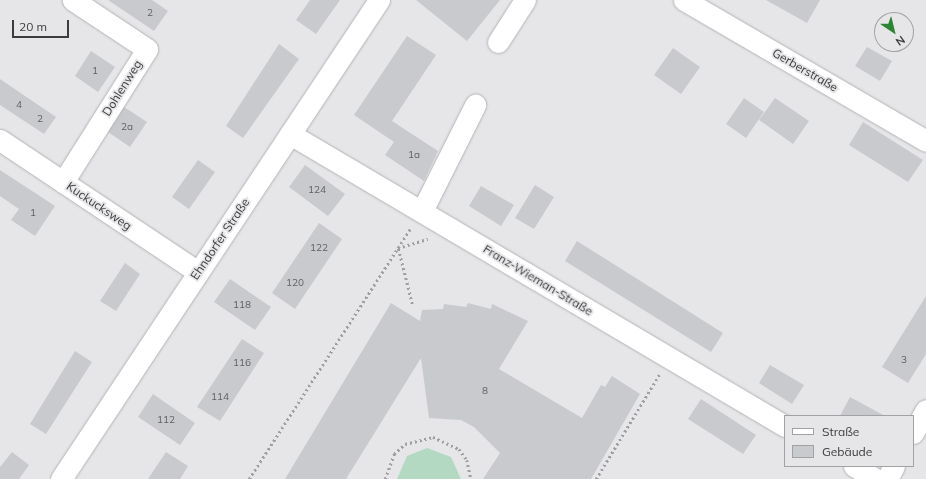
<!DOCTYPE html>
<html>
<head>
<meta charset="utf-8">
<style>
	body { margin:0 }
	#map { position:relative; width:926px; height:479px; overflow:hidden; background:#e6e6e9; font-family:Mulish,sans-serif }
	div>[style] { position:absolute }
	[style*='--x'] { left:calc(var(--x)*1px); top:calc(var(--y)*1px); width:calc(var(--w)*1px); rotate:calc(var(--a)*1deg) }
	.green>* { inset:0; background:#b3d9c3 }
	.building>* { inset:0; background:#c9cacd }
	.path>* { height:2.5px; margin-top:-1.25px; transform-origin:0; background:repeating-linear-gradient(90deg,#9f9fa1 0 2px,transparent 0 5px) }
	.roads { filter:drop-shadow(0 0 1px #b4b4b7) drop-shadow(0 0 1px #b4b4b7) }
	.minor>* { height:21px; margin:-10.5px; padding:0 10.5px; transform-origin:10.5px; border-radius:10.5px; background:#fff }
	span { translate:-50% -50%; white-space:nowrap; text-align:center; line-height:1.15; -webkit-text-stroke:3.5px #e6e6e9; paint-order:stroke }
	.number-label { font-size:10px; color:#5f6061 }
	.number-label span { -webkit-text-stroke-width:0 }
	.street-label { font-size:12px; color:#3c3c3d }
	.legend { position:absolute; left:784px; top:415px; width:130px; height:52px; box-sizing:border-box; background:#e6e6e9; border:1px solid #a2a2a4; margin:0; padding:5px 7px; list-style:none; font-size:12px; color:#3c3c3d }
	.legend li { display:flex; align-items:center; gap:8px; height:20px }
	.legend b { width:20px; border:1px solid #a2a2a4 }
	.north { position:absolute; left:874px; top:12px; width:40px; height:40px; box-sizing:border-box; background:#e6e6e9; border:1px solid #a2a2a4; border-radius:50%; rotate:145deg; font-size:11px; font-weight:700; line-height:16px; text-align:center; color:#3c3c3d }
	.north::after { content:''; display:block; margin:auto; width:14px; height:18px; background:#2d8432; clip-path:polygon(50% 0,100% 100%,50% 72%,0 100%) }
	.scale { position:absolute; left:12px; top:20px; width:57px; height:18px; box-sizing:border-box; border:2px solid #3c3c3d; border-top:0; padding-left:5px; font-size:12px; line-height:14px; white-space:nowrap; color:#3c3c3d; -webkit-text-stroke:3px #e6e6e9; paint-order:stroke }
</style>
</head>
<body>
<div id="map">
	<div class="green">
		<i style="clip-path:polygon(427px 448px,451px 457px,461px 479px,397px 479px,407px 456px)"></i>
	</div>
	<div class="building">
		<i style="clip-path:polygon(108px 0,152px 0,168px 11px,154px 31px)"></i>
		<i style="clip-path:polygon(310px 0,340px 0,316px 34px,296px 20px)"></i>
		<i style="clip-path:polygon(416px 0,500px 0,467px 41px)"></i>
		<i style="clip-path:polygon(766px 0,820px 0,807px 23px)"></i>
		<i style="clip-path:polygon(407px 36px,436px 55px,392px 121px,438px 151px,424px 181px,385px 155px,394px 142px,354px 115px)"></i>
		<i style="clip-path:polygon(279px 44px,299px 59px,243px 138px,226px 126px)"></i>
		<i style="clip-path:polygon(867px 47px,892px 61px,880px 81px,855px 66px)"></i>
		<i style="clip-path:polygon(673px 48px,700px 67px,681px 94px,654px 75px)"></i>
		<i style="clip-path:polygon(91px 51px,115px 67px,98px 92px,75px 76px)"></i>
		<i style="clip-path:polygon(0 79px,56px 117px,44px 134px,0 105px)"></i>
		<i style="clip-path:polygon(744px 98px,764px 112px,746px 138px,726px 124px)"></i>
		<i style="clip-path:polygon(775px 98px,809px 121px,793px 144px,759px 120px)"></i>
		<i style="clip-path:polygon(124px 107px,147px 122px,130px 147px,108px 132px)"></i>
		<i style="clip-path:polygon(863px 122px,923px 160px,908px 182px,849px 145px)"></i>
		<i style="clip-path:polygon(198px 160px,215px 172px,189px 209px,172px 197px)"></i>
		<i style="clip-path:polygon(305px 165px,345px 194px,328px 216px,289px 187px)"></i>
		<i style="clip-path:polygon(0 170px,55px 206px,35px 236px,11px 220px,19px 209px,0 196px)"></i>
		<i style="clip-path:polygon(535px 185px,554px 197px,534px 229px,515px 218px)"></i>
		<i style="clip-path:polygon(481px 186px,514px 205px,501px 226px,469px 206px)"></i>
		<i style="clip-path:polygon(319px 223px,342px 239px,295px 309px,272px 293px)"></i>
		<i style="clip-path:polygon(577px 241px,723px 333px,711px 352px,565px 261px)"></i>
		<i style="clip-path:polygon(125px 263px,140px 274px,116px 311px,100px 301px)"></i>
		<i style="clip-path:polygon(230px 279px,271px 307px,255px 330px,214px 302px)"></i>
		<i style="clip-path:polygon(926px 296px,926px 354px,908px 383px,882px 367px)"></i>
		<i style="clip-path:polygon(391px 303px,420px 321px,422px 310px,443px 309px,444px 304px,466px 307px,468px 303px,491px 309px,492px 304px,528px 321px,499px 369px,582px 418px,601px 385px,605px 387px,612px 376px,640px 394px,591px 479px,483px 479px,500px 453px,474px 427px,461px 420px,429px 418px,421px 358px,346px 479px,285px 479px)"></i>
		<i style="clip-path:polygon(242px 339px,264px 353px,220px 421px,197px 407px)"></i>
		<i style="clip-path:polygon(75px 351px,92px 362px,46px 434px,30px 424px)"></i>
		<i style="clip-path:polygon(770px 365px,804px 385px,792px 404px,759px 383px)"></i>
		<i style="clip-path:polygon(153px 394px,195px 423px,180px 445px,138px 417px)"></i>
		<i style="clip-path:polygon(850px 397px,885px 416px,840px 416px)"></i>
		<i style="clip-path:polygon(701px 399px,756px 435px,743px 454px,688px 419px)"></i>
		<i style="clip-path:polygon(12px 452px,29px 465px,19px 479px,0 479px,0 467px)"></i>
		<i style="clip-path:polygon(166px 452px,188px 466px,180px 479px,148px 479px)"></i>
	</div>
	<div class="path">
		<i style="--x:412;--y:304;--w:58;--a:-104"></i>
		<i style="--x:398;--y:248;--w:31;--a:-17"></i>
		<i style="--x:249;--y:479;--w:299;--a:-57.2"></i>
		<i style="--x:385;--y:479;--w:27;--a:-70"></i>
		<i style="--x:394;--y:454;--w:15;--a:-42"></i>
		<i style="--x:405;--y:444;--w:29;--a:-14"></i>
		<i style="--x:433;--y:437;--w:29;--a:25"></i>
		<i style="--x:459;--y:449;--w:14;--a:54"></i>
		<i style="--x:467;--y:460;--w:19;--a:78"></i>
		<i style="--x:596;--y:479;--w:122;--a:-58.8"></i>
	</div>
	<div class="roads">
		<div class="minor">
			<i style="--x:684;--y:0;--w:280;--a:30.2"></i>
			<i style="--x:498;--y:42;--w:50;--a:-57.3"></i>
			<i style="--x:290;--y:134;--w:575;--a:30.54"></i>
			<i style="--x:0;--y:140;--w:238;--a:33.7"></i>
			<i style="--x:63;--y:182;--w:157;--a:-57.7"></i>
			<i style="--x:147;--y:49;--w:89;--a:-146.5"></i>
			<i style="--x:422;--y:211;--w:119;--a:-63.4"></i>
			<i style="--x:913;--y:433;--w:26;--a:-61"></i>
			<i style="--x:854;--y:466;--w:26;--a:31"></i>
			<i style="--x:61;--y:479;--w:575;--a:-56.42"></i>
			<i style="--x:887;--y:479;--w:15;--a:-62"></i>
		</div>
	</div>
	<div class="number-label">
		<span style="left:150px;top:13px">2</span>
		<span style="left:95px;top:71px">1</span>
		<span style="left:19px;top:105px">4</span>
		<span style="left:40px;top:119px">2</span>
		<span style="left:127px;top:127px">2a</span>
		<span style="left:414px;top:155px">1a</span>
		<span style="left:317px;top:190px">124</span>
		<span style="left:33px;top:213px">1</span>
		<span style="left:319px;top:248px">122</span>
		<span style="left:295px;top:283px">120</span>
		<span style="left:242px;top:305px">118</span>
		<span style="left:904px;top:360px">3</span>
		<span style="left:242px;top:363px">116</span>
		<span style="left:485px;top:391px">8</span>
		<span style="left:220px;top:397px">114</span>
		<span style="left:166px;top:420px">112</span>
	</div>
	<div class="street-label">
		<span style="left:805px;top:70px;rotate:30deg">Gerberstraße</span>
		<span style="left:122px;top:88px;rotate:-58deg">Dohlenweg</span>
		<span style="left:99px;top:206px;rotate:34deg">Kuckucksweg</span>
		<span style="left:220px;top:239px;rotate:-56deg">Ehndorfer Straße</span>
		<span style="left:538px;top:280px;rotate:31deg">Franz-Wieman-Straße</span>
	</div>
	<ul class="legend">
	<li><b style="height:5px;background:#fff"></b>Straße</li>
	<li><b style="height:11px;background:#c9cacd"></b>Gebäude</li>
	</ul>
	<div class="north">N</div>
	<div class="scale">20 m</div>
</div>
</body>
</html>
